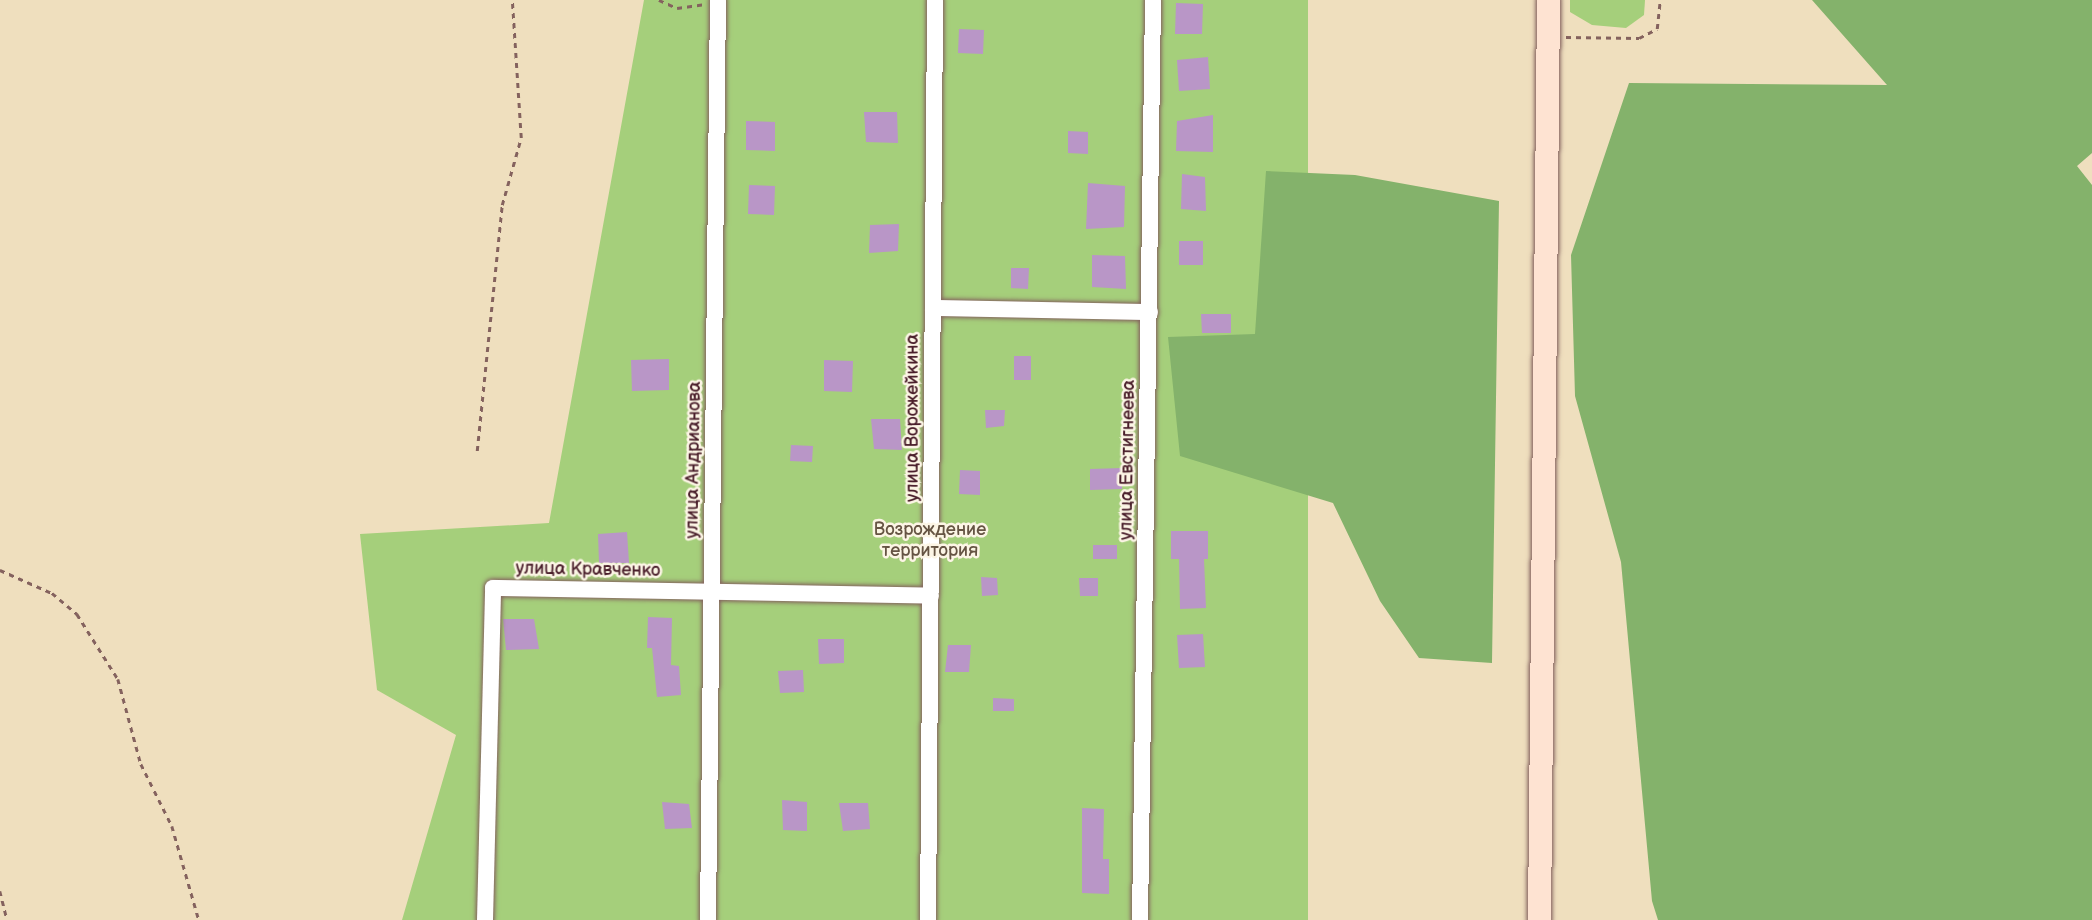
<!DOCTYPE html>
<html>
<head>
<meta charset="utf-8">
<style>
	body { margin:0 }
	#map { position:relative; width:2092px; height:920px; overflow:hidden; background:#efdfbe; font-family:"Balsamiq Sans",sans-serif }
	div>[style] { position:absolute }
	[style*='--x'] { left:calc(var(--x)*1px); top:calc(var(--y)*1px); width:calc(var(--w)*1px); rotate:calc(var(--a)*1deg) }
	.green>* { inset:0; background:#a5cf7b }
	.forest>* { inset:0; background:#84b26b }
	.building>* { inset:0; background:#b996c7 }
	.path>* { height:2.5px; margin-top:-1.25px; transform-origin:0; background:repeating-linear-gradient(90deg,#84625e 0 5px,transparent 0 10px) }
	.roads { filter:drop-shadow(0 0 2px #84625e) drop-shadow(0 0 2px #84625e) }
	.street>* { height:16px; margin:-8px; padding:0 8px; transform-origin:8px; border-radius:8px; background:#fff }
	.secondary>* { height:23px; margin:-11.5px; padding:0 11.5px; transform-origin:11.5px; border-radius:11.5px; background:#fee3d2 }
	span { translate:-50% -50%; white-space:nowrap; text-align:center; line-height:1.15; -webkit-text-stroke:5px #fcf5e5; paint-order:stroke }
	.street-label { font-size:18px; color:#4a1f2b }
	.park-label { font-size:18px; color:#655443 }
</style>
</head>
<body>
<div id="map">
	<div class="green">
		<i style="clip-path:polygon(644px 0,1308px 0,1308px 920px,402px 920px,456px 735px,377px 690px,360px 534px,549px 523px)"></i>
		<i style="clip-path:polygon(1570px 0,1645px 0,1644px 15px,1626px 28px,1592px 25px,1570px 12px)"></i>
	</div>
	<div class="forest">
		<i style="clip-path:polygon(1812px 0,2092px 0,2092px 153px,2077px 166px,2092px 185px,2092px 920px,1658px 920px,1652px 901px,1621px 562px,1575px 396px,1571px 255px,1629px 83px,1887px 85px)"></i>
		<i style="clip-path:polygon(1266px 171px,1355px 175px,1499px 201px,1492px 663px,1419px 658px,1380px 601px,1333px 503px,1180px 456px,1168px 337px,1255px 334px)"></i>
	</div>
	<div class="building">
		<i style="clip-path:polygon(1176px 3px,1203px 4px,1202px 34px,1175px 34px)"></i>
		<i style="clip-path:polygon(959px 29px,984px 30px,983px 54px,958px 53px)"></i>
		<i style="clip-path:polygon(1208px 57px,1210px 89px,1179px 91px,1177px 60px)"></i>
		<i style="clip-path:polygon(864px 112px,897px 112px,898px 143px,866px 142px)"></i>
		<i style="clip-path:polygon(1213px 115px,1213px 152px,1176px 151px,1177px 121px)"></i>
		<i style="clip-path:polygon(746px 121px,775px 122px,775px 151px,746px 150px)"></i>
		<i style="clip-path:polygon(1068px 131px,1088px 132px,1088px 154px,1068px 153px)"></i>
		<i style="clip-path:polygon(1182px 174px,1205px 177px,1206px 211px,1181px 209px)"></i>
		<i style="clip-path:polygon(1088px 183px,1125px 186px,1124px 227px,1086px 229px)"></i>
		<i style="clip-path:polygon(749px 185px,775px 186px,774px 215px,748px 214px)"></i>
		<i style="clip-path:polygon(899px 224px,898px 251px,869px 253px,870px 225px)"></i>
		<i style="clip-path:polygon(1179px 241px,1203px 241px,1203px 265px,1179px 265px)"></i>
		<i style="clip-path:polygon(1092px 255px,1125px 256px,1126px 289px,1092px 287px)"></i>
		<i style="clip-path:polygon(1011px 268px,1029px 268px,1028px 289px,1011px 288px)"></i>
		<i style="clip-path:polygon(1201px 314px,1231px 314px,1231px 333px,1202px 333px)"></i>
		<i style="clip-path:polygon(1014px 356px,1031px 356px,1031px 380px,1014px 380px)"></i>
		<i style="clip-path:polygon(669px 359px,669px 390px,632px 391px,631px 360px)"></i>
		<i style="clip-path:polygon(824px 360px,853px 361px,852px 392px,824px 391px)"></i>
		<i style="clip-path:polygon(985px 410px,1005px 410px,1004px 426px,986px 428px)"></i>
		<i style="clip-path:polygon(871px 419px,900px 419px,902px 450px,874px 449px)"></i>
		<i style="clip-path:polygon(791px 445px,813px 446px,812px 462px,790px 461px)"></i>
		<i style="clip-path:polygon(1122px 468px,1122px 489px,1090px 490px,1090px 469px)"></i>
		<i style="clip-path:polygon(960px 470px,980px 471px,980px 495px,959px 494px)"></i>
		<i style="clip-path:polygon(1171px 531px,1208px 531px,1208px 559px,1204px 559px,1206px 608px,1180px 609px,1179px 559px,1171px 559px)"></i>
		<i style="clip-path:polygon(627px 532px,629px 563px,599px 563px,598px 534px)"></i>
		<i style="clip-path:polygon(1093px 545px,1117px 545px,1117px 559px,1093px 559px)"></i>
		<i style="clip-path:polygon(981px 577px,997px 578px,998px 595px,982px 596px)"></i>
		<i style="clip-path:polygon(1079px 578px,1098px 578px,1098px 596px,1080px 596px)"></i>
		<i style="clip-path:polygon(648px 617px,672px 618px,671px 665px,679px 666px,681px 695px,657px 697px,652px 648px,647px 648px)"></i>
		<i style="clip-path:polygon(503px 619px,534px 619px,539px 649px,506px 650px)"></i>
		<i style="clip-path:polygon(1203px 634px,1205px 667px,1179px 668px,1177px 635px)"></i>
		<i style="clip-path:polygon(818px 639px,844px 639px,844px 663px,819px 664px)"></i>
		<i style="clip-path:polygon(948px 645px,971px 645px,969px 672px,945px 672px)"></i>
		<i style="clip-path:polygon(803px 670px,804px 692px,780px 693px,778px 671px)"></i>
		<i style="clip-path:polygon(993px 698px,1014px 699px,1014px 711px,993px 711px)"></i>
		<i style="clip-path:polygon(782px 800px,807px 802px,807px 831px,783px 830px)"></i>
		<i style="clip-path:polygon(662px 802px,689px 804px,692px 828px,665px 829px)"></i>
		<i style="clip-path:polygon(839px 803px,868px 803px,870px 829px,843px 831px)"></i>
		<i style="clip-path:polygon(1082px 808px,1104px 809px,1103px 859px,1109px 859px,1109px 894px,1082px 893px)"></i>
	</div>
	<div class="path">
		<i style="--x:659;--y:0;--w:20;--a:24"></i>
		<i style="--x:677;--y:8;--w:27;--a:-8"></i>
		<i style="--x:1566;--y:37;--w:73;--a:0.8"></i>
		<i style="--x:1639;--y:38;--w:20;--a:-27"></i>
		<i style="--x:1657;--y:29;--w:29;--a:-84"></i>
		<i style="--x:477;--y:451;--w:247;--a:-84.2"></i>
		<i style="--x:502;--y:205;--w:70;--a:-74.2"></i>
		<i style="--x:521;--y:138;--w:138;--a:-93.7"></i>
		<i style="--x:0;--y:570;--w:57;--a:23.9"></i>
		<i style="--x:52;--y:593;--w:33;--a:40"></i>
		<i style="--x:77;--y:614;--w:77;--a:57.8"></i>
		<i style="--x:118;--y:679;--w:88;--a:74.9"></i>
		<i style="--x:141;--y:764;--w:69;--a:63.4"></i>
		<i style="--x:172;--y:826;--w:98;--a:74"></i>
		<i style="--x:0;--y:891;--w:30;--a:76"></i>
	</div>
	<div class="roads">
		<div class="street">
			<i style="--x:933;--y:308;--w:217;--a:1.1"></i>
			<i style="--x:485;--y:920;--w:332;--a:-88.6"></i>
			<i style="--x:493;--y:588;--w:438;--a:1"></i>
			<i style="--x:708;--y:920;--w:920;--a:-89.38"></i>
			<i style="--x:928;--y:920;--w:920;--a:-89.56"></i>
			<i style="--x:1140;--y:920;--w:920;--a:-89.19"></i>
		</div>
		<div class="secondary">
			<i style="--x:1539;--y:920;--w:920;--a:-89.44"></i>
		</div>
	</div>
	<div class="street-label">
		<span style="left:913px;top:418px;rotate:-90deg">улица Ворожейкина</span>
		<span style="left:694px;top:460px;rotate:-89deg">улица Андрианова</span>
		<span style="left:1128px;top:460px;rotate:-89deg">улица Евстигнеева</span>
		<span style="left:588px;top:570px;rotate:1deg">улица Кравченко</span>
	</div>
	<div class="park-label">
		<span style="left:930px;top:541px">Возрождение<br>территория</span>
	</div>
</div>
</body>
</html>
